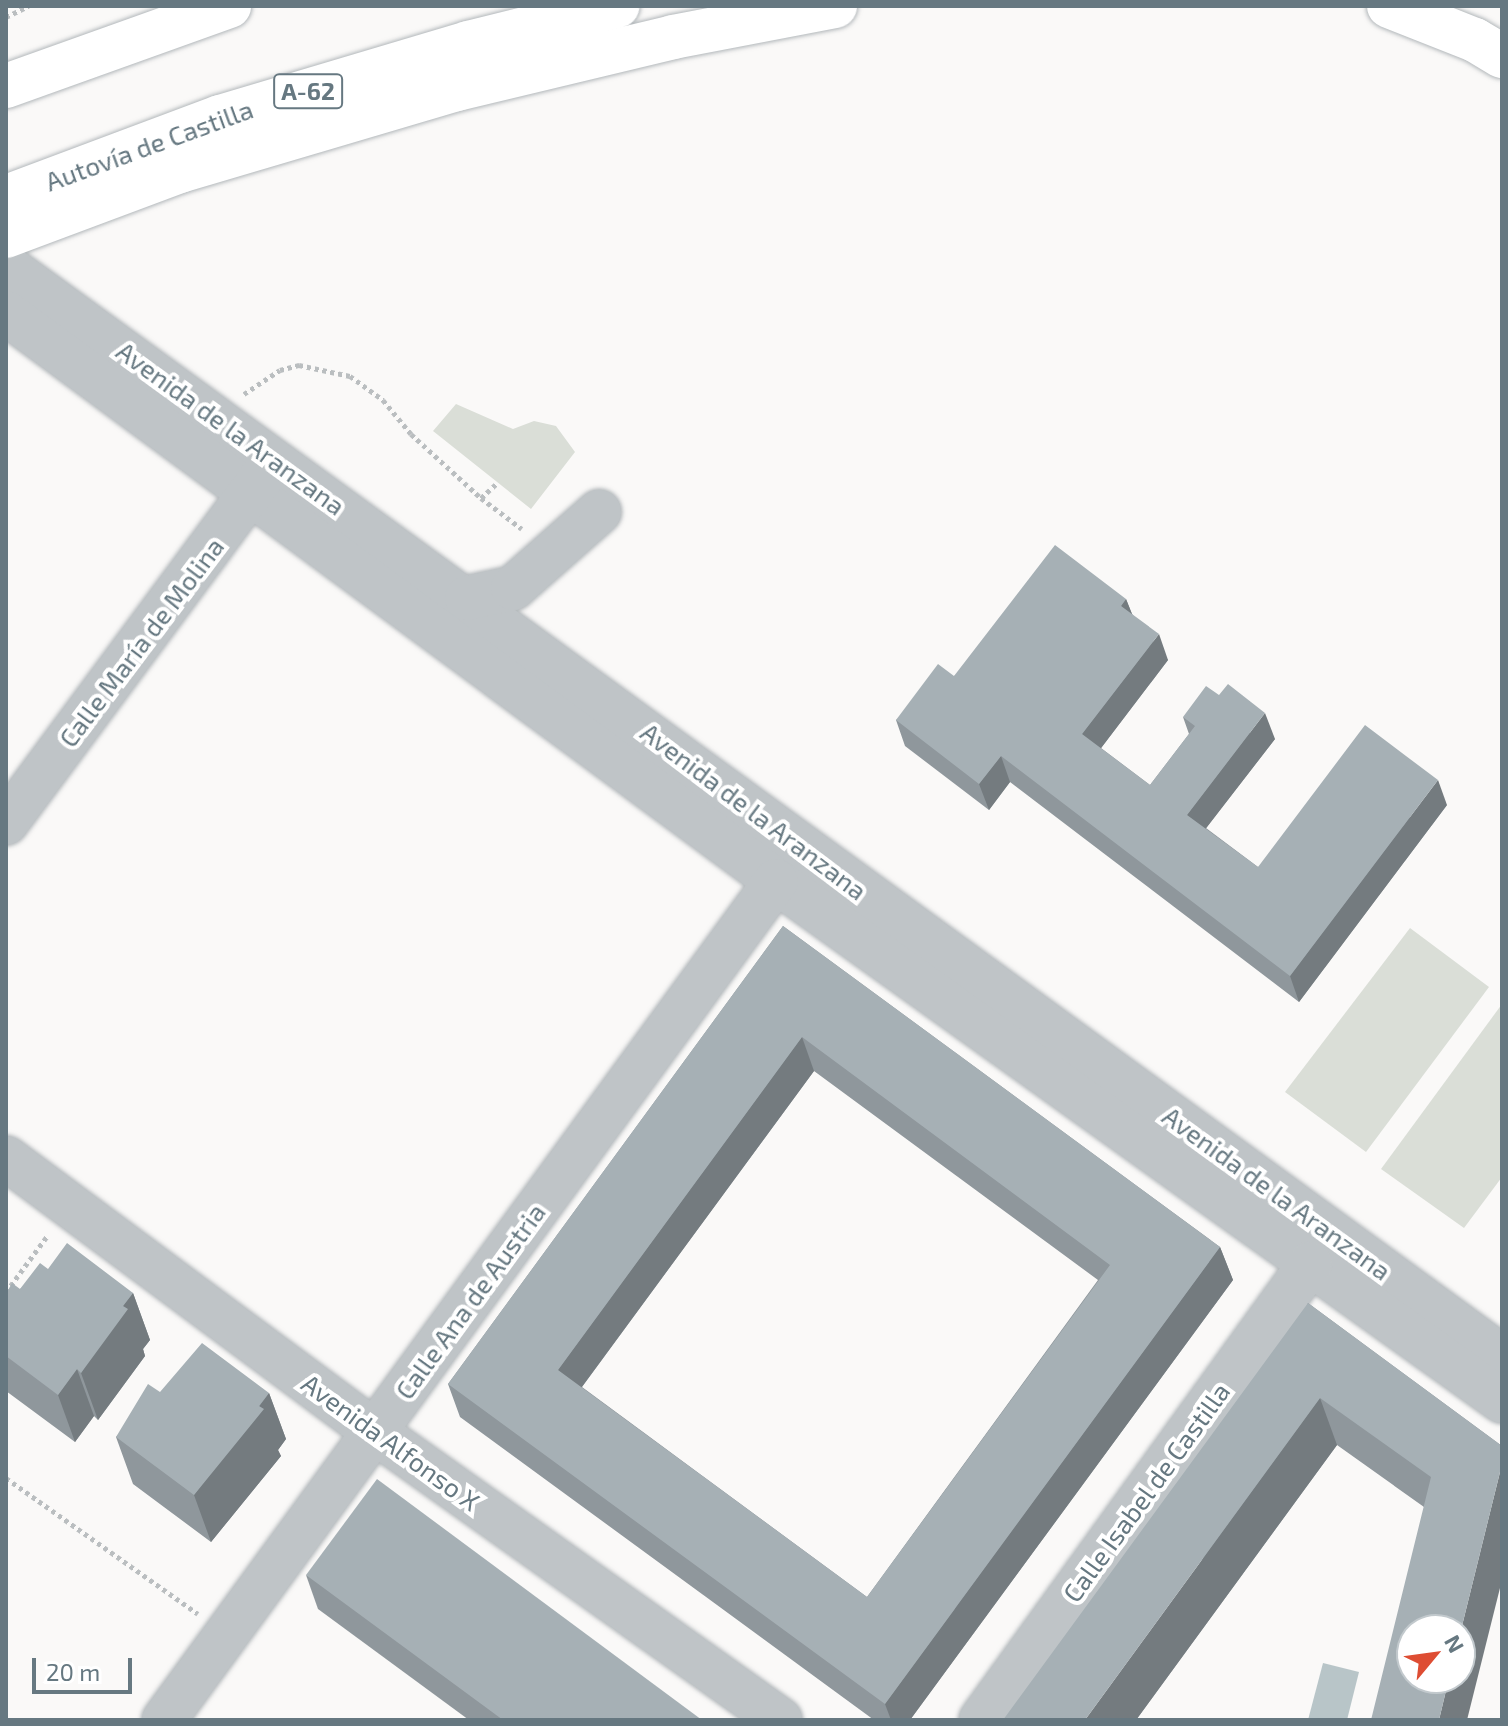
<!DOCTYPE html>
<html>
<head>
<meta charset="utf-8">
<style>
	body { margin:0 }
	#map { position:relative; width:1508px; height:1726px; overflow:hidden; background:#faf9f8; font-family:"Exo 2",sans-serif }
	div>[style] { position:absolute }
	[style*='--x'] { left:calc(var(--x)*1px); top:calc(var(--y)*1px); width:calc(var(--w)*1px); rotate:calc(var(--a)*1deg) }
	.green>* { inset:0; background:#daded7 }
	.water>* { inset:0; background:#b8c5c8 }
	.path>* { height:5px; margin-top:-2.5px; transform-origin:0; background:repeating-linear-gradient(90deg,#babec0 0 4px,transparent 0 8px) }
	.roads { filter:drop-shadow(0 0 2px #b3b8bb) drop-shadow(0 0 2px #b3b8bb) }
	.minor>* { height:44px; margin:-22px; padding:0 22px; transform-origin:22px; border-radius:22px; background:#bfc4c7 }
	.highway>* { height:44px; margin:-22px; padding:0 22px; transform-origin:22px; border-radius:22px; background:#fff }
	.wall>* { inset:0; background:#8f979c }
	.shaded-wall>* { inset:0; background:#747b7f }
	.building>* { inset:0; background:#a6b0b5 }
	span { translate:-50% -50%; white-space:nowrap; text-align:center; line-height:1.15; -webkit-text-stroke:8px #fff; paint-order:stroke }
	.shield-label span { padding:2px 6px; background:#fff; border:2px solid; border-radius:6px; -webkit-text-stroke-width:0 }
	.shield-label { font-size:24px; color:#667881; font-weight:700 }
	.street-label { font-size:26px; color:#667881 }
	.frame { position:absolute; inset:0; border:8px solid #667881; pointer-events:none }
	.north { position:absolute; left:1396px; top:1614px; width:80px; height:80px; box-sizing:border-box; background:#fff; border:2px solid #c2c9cd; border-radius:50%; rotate:61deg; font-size:22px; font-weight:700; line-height:32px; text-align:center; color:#667881 }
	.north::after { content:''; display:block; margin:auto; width:28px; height:36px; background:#de4d33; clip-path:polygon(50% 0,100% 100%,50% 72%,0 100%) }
	.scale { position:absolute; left:32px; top:1658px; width:100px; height:36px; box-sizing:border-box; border:4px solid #667881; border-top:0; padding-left:10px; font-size:24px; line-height:28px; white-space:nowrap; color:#667881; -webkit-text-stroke:6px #fff; paint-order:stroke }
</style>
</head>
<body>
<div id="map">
	<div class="green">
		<i style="clip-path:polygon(456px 404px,513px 429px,534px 421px,556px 426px,575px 452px,531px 509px,433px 431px)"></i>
		<i style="clip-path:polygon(1410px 928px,1489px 987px,1366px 1152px,1285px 1092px)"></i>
		<i style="clip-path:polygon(1502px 1004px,1502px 1177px,1464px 1228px,1381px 1169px)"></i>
	</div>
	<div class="water">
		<i style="clip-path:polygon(1323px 1663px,1359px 1672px,1347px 1720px,1308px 1720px)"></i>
	</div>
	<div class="path">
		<i style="--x:6;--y:17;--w:25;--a:-26"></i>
		<i style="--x:244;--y:394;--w:43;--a:-33.7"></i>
		<i style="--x:280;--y:370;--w:20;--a:-15"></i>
		<i style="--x:299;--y:365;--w:52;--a:12.2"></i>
		<i style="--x:350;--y:376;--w:41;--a:36"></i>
		<i style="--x:383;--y:400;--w:44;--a:50.5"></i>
		<i style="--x:411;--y:434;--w:95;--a:42.4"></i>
		<i style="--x:481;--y:498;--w:23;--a:-43"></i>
		<i style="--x:481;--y:498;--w:51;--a:37.1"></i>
		<i style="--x:6;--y:1292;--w:71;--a:-53.6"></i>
		<i style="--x:6;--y:1478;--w:235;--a:35.3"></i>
	</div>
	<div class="roads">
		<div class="minor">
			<i style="--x:6;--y:266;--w:1852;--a:36.1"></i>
			<i style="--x:6;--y:313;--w:957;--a:36.41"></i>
			<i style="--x:776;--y:881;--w:893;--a:35.61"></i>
			<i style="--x:467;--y:598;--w:47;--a:-12.3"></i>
			<i style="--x:513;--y:588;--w:115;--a:-41.5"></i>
			<i style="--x:6;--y:823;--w:438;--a:-53.5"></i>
			<i style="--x:6;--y:1158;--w:460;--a:36.6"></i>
			<i style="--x:375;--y:1432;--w:497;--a:35.4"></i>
			<i style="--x:164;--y:1720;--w:1038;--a:-53.89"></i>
			<i style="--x:981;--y:1720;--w:562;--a:-54.19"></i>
		</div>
		<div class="highway">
			<i style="--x:1389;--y:6;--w:92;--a:21.6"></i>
			<i style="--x:1475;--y:40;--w:31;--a:31"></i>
			<i style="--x:6;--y:86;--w:237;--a:-19.7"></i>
			<i style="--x:6;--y:197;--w:228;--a:-20.5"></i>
			<i style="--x:220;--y:117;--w:259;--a:-16.6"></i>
			<i style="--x:468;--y:43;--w:154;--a:-13.9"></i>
			<i style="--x:6;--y:236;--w:186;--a:-20.5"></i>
			<i style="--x:180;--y:171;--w:289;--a:-16.5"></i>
			<i style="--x:457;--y:89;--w:222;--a:-13.5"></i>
			<i style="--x:673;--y:37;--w:165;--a:-10.8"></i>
		</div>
	</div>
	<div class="wall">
		<i style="clip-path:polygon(1126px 599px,1132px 614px,1168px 660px,1101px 748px,1150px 785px,1189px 734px,1183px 717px,1275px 739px,1206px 828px,1258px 867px,1447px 805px,1299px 1002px,1010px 782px,989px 810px,905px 746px,896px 720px,954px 676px)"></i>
		<i style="clip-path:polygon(evenodd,783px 926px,1220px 1247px,1233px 1280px,910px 1720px,874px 1720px,460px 1417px,448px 1384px,783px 926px,814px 1071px,1098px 1280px,867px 1597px,582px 1387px,814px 1071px)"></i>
		<i style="clip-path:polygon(48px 1269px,133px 1293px,150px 1340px,143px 1349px,145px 1356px,98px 1420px,94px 1416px,75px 1442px,6px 1391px,6px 1294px,20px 1289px)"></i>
		<i style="clip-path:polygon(1308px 1303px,1502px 1446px,1424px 1507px,1337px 1445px,1136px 1720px)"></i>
		<i style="clip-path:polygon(160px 1392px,269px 1393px,286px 1439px,278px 1450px,281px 1456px,211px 1542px,133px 1484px,116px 1437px)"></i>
		<i style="clip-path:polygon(306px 1575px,702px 1720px,469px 1720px,318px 1609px)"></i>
	</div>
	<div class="shaded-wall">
		<i style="clip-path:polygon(1126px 599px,1136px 624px,1121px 606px)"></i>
		<i style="clip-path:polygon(1159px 634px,1168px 660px,1092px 760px,1082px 734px)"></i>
		<i style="clip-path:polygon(1265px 713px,1275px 739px,1197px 840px,1187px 815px)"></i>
		<i style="clip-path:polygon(1001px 756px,1010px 782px,989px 810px,979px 784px)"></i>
		<i style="clip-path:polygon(1438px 780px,1447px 805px,1299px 1002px,1290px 976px)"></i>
		<i style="clip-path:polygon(802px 1037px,814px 1071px,570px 1403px,558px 1370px)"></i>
		<i style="clip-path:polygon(1220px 1247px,1233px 1280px,910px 1720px,891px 1720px,885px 1704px)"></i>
		<i style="clip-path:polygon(133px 1293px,150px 1340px,143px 1349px,145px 1356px,98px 1420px,81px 1373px,123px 1306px)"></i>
		<i style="clip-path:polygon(77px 1369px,94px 1416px,75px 1442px,58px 1395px)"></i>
		<i style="clip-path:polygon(269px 1393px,286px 1439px,278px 1450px,281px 1456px,211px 1542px,194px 1495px)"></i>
		<i style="clip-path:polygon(1320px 1398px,1337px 1445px,1136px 1720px,1085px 1720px)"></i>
		<i style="clip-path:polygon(1502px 1464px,1502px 1580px,1467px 1720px,1439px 1720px,1449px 1678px,1460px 1678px,1460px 1634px)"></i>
	</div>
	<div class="building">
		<i style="clip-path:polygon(1055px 545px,1126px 599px,1121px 606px,1159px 634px,1082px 734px,1150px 785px,1195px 726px,1183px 717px,1206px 686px,1219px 695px,1228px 684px,1265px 713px,1187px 815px,1258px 867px,1365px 725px,1438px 780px,1290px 976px,1001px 756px,979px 784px,896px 720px,938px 664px,954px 676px)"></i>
		<i style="clip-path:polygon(evenodd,783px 926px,1220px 1247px,885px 1704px,448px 1384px,783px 926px,802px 1037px,1110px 1265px,867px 1597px,558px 1370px,802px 1037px)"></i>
		<i style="clip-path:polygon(67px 1243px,133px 1293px,123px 1306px,128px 1309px,81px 1373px,77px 1369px,58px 1395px,6px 1356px,6px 1294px,12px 1283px,20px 1289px,40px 1263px,48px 1269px)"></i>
		<i style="clip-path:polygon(1308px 1303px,1502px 1446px,1502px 1464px,1460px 1634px,1460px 1630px,1412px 1630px,1412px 1678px,1449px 1678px,1439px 1720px,1371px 1720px,1431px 1477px,1320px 1398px,1085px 1720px,1003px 1720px)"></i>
		<i style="clip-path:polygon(202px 1343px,269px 1393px,259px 1406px,264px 1409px,194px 1495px,116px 1437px,148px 1384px,160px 1392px)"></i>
		<i style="clip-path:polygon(377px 1479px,702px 1720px,503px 1720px,306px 1575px)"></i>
	</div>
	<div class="shield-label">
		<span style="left:308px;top:91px">A-62</span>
	</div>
	<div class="street-label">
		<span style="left:149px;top:145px;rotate:-20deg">Autovía de Castilla</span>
		<span style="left:231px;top:428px;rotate:36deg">Avenida de la Aranzana</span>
		<span style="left:141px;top:642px;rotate:-53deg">Calle María de Molina</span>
		<span style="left:754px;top:811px;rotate:37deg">Avenida de la Aranzana</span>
		<span style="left:1277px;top:1193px;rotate:36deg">Avenida de la Aranzana</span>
		<span style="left:470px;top:1301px;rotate:-54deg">Calle Ana de Austria</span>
		<span style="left:391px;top:1442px;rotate:36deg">Avenida Alfonso X</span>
		<span style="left:1146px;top:1492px;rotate:-54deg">Calle Isabel de Castilla</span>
	</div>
	<div class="frame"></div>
	<div class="north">N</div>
	<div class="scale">20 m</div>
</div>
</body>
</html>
